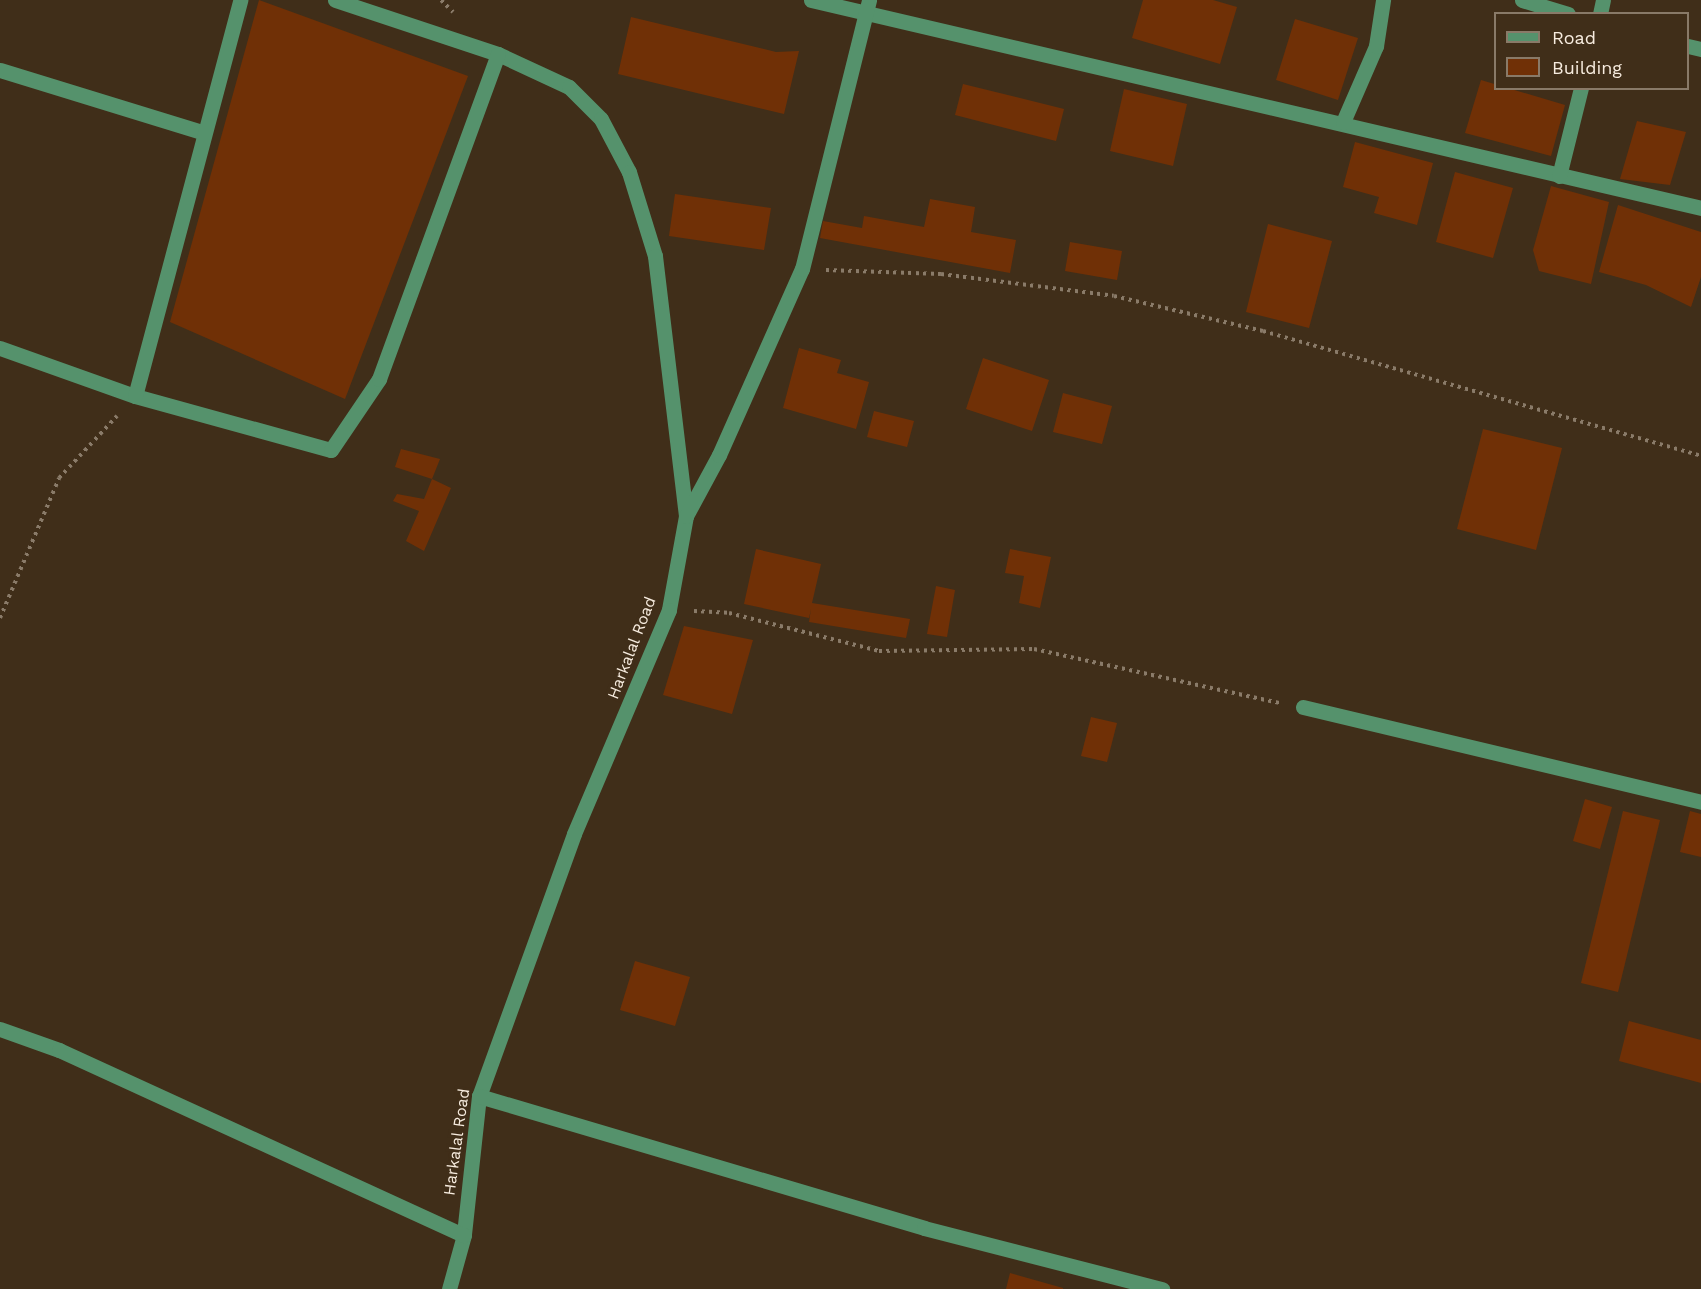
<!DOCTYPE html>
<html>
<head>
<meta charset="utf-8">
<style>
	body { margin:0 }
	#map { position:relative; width:1701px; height:1289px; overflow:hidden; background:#402e19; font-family:"Work Sans",sans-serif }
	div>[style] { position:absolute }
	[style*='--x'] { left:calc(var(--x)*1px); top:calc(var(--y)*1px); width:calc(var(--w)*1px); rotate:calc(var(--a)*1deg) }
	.building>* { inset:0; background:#703006 }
	.path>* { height:4px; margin-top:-2px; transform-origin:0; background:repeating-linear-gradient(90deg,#8a7b69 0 3px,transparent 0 7.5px) }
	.minor>* { height:15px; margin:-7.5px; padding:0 7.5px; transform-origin:7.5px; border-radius:7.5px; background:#55926c }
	span { translate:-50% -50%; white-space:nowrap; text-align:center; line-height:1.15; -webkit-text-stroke:6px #402e19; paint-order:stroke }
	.street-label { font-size:16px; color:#f7ecdf }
	.legend { position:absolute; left:1494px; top:12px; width:195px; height:78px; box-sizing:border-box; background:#402e19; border:2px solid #897a68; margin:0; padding:8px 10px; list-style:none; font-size:18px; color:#f7ecdf }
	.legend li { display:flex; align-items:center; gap:12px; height:30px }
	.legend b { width:30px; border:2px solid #897a68 }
</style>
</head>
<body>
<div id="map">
	<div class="building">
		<i style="clip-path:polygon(259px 0,468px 76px,345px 399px,170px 322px)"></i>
		<i style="clip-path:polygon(1143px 0,1213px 0,1237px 7px,1220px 64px,1132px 38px)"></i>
		<i style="clip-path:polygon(631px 17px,776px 52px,799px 51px,784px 114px,618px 74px)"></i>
		<i style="clip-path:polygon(1295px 19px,1358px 38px,1338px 100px,1276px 80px)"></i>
		<i style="clip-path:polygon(1481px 80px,1565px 105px,1551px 156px,1465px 133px)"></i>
		<i style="clip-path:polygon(963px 84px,1064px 109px,1056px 141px,955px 115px)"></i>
		<i style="clip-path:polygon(1124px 89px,1187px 104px,1173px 166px,1110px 151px)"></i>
		<i style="clip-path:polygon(1637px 121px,1686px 132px,1670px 185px,1620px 179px)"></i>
		<i style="clip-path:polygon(1355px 142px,1433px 163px,1417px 225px,1374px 213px,1379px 197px,1343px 187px)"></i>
		<i style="clip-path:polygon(1455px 172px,1513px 188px,1493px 258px,1436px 242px)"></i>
		<i style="clip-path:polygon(1551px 186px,1609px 202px,1591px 284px,1539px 271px,1533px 250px)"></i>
		<i style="clip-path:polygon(675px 194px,771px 208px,764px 250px,669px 236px)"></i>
		<i style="clip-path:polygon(930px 199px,975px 207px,971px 232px,1016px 240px,1010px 273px,820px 238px,823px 221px,862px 228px,864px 216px,924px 227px)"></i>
		<i style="clip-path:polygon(1618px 205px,1701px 232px,1701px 277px,1691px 307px,1646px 285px,1599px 272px)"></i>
		<i style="clip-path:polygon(1268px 224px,1332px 241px,1309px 328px,1246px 312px)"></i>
		<i style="clip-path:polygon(1070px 242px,1122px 251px,1117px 280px,1065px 271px)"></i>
		<i style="clip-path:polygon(799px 348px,841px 360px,837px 373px,869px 382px,856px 429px,783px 408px)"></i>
		<i style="clip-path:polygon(983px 358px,1049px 380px,1032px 431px,966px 409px)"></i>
		<i style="clip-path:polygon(1063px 393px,1112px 406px,1102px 444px,1053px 432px)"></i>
		<i style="clip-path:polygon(874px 411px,914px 421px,907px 447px,867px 437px)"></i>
		<i style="clip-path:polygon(1483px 429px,1562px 448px,1536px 550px,1457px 529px)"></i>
		<i style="clip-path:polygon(401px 449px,440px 459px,432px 479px,395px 467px)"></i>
		<i style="clip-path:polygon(432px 479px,451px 488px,424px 551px,406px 541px,419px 511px,393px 501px,397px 494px,424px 499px)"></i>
		<i style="clip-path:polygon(756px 549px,821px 564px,812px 603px,910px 619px,906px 638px,809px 622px,811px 609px,809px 618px,744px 604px)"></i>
		<i style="clip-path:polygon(1010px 549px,1051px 557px,1040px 608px,1019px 603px,1024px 576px,1005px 573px)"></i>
		<i style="clip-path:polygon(936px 586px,955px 590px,947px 637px,927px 634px)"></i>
		<i style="clip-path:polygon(684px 626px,753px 640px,732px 714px,663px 695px)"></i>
		<i style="clip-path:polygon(1091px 717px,1117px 723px,1107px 762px,1081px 756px)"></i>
		<i style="clip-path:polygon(1585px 799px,1612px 807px,1600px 849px,1573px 841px)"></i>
		<i style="clip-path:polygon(1623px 811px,1660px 820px,1618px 992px,1581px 983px)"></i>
		<i style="clip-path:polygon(1690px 811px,1701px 814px,1701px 857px,1680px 852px)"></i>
		<i style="clip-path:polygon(635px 961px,690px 977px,675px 1026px,620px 1010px)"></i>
		<i style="clip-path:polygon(1629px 1021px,1701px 1040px,1701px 1083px,1619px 1061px)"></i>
		<i style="clip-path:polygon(1010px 1273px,1063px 1288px,1063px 1289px,1006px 1289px)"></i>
	</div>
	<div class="path">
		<i style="--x:441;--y:0;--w:17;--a:45"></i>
		<i style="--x:826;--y:270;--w:115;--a:2"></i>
		<i style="--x:941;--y:274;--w:174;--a:7.2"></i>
		<i style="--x:1114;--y:296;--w:153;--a:13.2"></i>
		<i style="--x:1263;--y:331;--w:455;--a:15.9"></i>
		<i style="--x:694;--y:611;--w:35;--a:3"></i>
		<i style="--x:729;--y:613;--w:155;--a:14.2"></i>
		<i style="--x:879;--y:651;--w:155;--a:-0.7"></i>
		<i style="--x:1034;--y:649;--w:251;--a:12.4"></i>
		<i style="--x:0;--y:618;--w:152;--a:-67.1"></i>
		<i style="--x:59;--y:478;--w:85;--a:-46.9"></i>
	</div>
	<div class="minor">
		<i style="--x:335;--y:0;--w:172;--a:18.3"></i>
		<i style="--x:498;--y:54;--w:78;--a:24.9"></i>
		<i style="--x:569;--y:87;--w:45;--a:45"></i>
		<i style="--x:601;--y:119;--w:60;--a:62.2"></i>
		<i style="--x:629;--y:172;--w:88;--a:72.8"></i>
		<i style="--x:655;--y:256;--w:262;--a:83.2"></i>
		<i style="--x:686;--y:516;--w:96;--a:100.3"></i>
		<i style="--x:669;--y:610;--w:243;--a:113"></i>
		<i style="--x:574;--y:834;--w:279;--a:109.9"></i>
		<i style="--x:479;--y:1096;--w:140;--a:96.2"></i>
		<i style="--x:464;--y:1235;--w:56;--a:105.5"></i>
		<i style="--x:811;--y:0;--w:914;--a:13.15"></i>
		<i style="--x:1522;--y:0;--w:48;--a:16.9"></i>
		<i style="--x:1600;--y:14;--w:14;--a:-78"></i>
		<i style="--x:1688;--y:46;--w:13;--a:13"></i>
		<i style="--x:0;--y:70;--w:211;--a:17.1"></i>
		<i style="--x:1343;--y:122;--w:83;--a:-66.5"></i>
		<i style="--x:1376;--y:46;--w:47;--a:-81.3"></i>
		<i style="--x:1559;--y:176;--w:91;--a:-76"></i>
		<i style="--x:0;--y:348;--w:143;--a:19.6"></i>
		<i style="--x:135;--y:396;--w:203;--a:15.4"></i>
		<i style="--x:331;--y:450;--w:86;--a:-55.9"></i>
		<i style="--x:379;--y:379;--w:346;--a:-69.9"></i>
		<i style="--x:135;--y:396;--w:410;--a:-75.1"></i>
		<i style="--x:686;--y:516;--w:69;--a:-61.6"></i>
		<i style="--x:719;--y:455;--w:204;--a:-66"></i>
		<i style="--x:802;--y:269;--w:277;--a:-76"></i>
		<i style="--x:1303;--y:707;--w:409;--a:13.4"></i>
		<i style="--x:0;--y:1029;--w:63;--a:19.6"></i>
		<i style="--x:59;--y:1050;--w:445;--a:24.6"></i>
		<i style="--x:479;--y:1096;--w:464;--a:16.5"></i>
		<i style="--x:924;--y:1228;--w:246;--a:14.4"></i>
	</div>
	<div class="street-label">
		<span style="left:632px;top:648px;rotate:-69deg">Harkalal Road</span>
		<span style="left:457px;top:1142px;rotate:-82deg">Harkalal Road</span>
	</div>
	<ul class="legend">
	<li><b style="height:8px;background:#55926c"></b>Road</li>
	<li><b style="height:16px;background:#703006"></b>Building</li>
	</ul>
</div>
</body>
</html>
